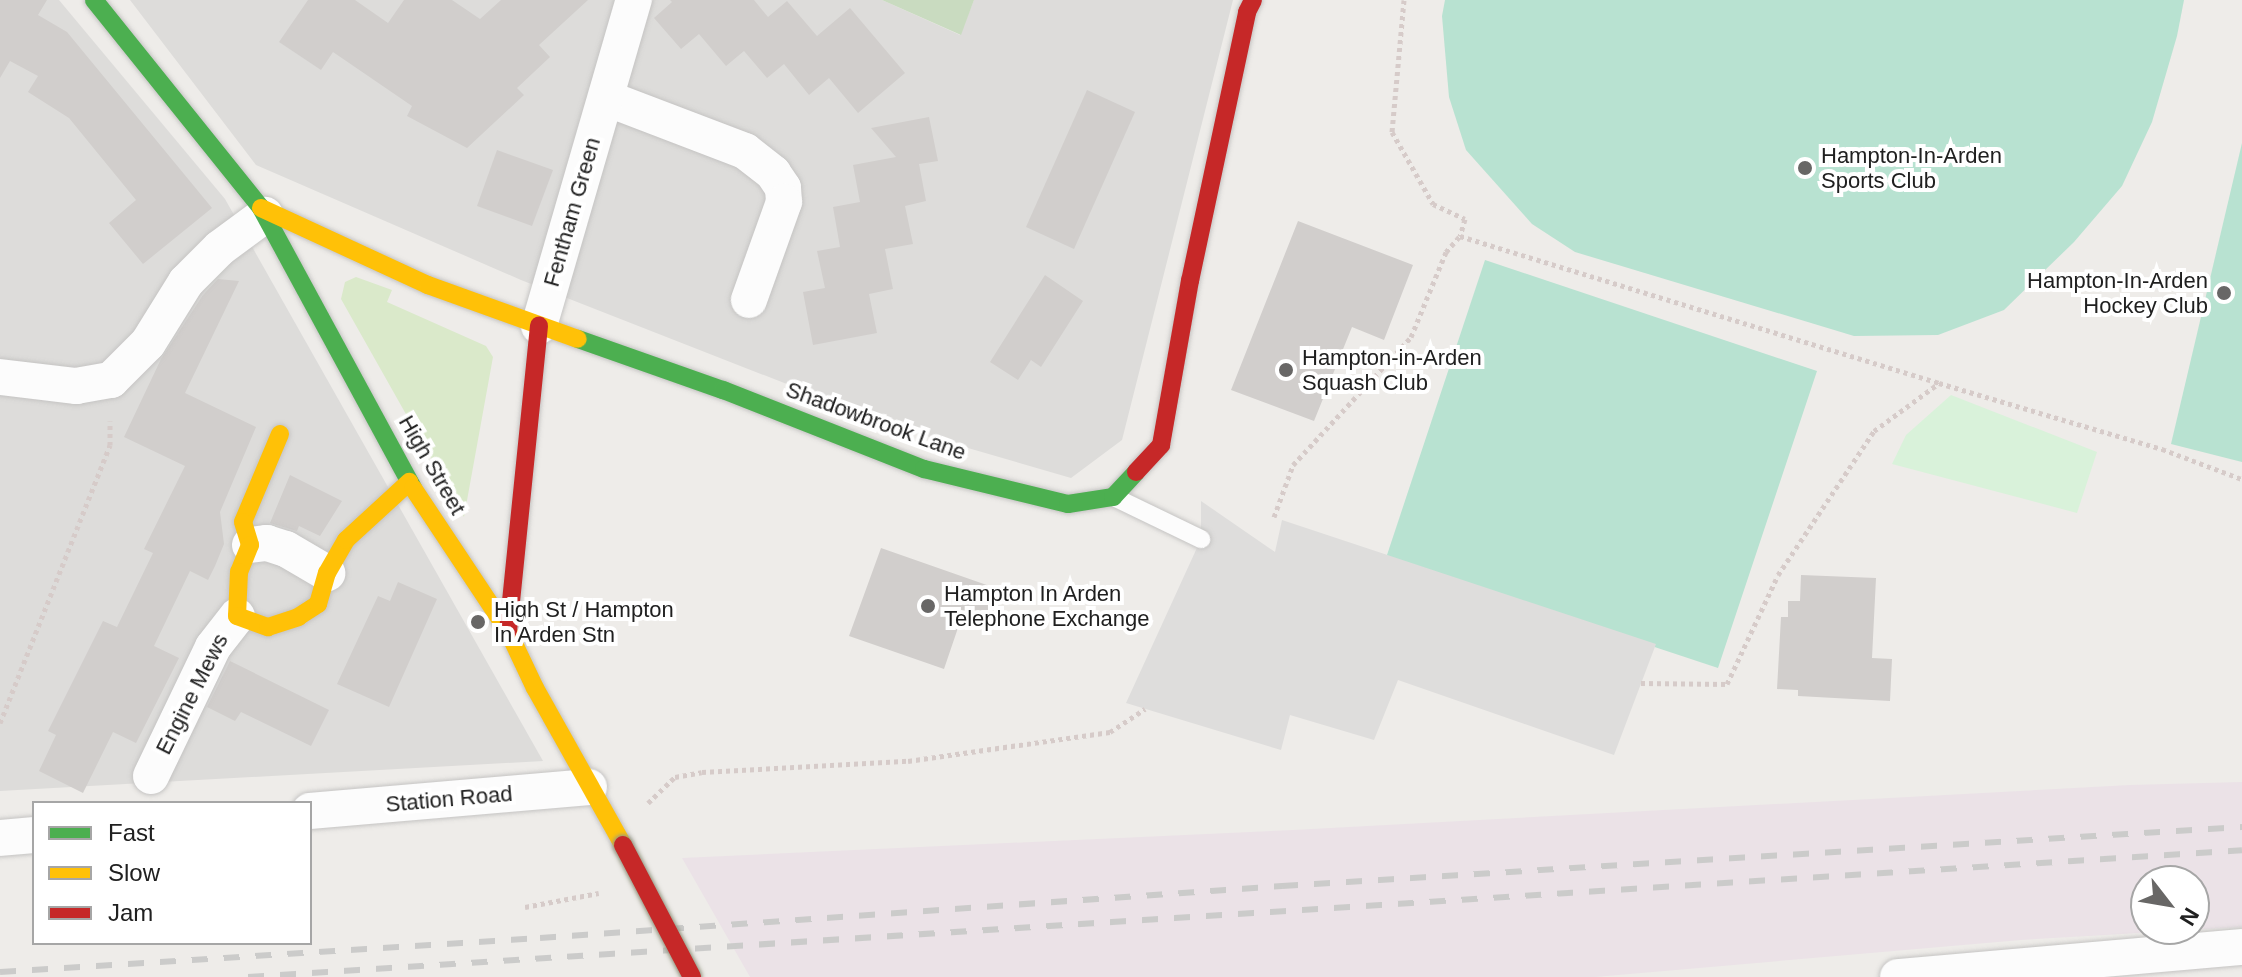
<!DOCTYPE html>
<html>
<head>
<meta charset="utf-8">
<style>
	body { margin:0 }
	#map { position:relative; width:2242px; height:977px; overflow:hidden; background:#eeece9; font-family:Arial,sans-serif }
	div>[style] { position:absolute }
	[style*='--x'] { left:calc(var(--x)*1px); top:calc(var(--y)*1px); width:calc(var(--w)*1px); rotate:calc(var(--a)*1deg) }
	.residential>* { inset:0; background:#dddcda }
	.industrial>* { inset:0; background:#ebe2e7 }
	.grass>* { inset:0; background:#dae9ca }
	.forest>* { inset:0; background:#c9dbc0 }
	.park>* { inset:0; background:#d9f2da }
	.pitch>* { inset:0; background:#b8e2d1 }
	.parking>* { inset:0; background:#dedddc }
	.building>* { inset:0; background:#d1cecc }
	.path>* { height:5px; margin-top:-2.5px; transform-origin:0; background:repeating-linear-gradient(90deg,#d6cbc9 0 4px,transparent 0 8px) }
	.roads { filter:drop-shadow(0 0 2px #c5c4c3) drop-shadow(0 0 2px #c5c4c3) }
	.lane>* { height:18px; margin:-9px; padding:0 9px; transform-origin:9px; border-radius:9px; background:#fcfcfc }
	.street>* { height:36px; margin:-18px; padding:0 18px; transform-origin:18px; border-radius:18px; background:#fcfcfc }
	.fast>* { height:18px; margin:-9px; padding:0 9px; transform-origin:9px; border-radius:9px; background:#4caf50 }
	.slow>* { height:18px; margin:-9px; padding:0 9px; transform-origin:9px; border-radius:9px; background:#ffc107 }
	.jam>* { height:18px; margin:-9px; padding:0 9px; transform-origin:9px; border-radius:9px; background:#c62828 }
	.rail>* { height:6px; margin-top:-3px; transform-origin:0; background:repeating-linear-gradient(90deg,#cbcbca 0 16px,transparent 0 32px) }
	.bridges { filter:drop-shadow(0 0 2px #959782) drop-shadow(0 0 2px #959782) }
	.jam-bridge>* { height:18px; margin:-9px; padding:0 9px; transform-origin:9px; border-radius:9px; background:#c62828 }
	.dots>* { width:22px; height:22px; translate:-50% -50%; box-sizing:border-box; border:4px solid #fff; border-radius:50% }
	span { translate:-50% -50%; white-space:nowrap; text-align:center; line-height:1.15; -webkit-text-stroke:8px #fff; paint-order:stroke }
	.poi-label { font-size:22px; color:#202020 }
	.left { translate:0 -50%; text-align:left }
	.right { translate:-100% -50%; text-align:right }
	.street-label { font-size:22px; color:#202020 }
	.legend { position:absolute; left:32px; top:801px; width:280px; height:144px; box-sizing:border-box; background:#fff; border:2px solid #a6a6a6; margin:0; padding:10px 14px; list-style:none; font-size:24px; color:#202020 }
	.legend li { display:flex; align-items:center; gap:16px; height:40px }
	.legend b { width:40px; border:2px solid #a6a6a6 }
	.north { position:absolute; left:2130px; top:865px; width:80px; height:80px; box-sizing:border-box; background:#fff; border:2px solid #a6a6a6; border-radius:50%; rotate:121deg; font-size:22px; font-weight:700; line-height:32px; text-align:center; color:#202020 }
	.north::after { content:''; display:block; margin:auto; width:28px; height:36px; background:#686766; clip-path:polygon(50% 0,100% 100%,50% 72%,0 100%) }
</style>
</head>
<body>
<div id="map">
	<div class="residential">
		<i style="clip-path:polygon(0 0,59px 0,225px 199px,543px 761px,0 791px)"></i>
		<i style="clip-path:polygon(130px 0,882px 0,960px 35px,974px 0,1233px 0,1122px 440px,1071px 478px,899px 428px,521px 280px,256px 165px)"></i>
	</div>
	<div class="industrial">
		<i style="clip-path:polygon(evenodd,2242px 782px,2242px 927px,2021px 940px,1595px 977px,750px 977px,682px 858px,1293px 830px,2130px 785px,2242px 782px,2146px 881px,2194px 881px,2194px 929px,2146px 929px,2146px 881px)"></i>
	</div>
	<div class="grass">
		<i style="clip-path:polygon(356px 277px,392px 290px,387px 302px,486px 346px,493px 357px,464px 517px,341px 299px,345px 282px)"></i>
	</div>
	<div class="forest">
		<i style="clip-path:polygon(882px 0,974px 0,961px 35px)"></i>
	</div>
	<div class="park">
		<i style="clip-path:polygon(1951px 395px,2097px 452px,2077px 513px,1892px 464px,1906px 435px)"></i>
	</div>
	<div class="pitch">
		<i style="clip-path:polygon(1445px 0,2184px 0,2177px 36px,2152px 122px,2122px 186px,2074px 242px,2004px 310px,1938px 335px,1854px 336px,1575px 252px,1532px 224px,1466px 150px,1449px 97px,1442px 16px)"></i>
		<i style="clip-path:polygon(2242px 143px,2242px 462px,2171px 444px)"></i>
		<i style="clip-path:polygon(1485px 260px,1817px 371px,1718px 668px,1386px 558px)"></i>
	</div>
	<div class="parking">
		<i style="clip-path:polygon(1201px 501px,1275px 552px,1282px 520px,1656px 644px,1614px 755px,1398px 680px,1374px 740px,1290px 715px,1281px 750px,1126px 703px,1201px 539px)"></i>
	</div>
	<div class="building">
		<i style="clip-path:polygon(0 0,47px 0,38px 15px,67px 32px,212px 208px,143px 264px,109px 223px,136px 200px,69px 118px,28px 92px,38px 76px,10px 61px,0 78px)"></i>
		<i style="clip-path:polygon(308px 0,355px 0,388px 23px,404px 0,452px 0,480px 19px,501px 0,588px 0,539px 45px,550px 57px,517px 88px,524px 95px,467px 148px,407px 116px,412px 106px,333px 52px,321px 70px,279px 42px)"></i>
		<i style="clip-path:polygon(670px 0,754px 0,768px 17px,787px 1px,817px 36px,850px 8px,905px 73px,858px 113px,829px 78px,809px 95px,784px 64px,767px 78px,744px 51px,726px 66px,699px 34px,681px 49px,654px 18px,672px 2px)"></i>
		<i style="clip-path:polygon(1087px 90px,1135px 112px,1074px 249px,1026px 227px)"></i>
		<i style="clip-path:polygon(929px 117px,938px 161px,919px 164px,926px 201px,905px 206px,913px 244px,885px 249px,893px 289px,869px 294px,877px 333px,813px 345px,803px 292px,825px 288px,817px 251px,840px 247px,833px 207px,860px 202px,853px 165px,896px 157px,871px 128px)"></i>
		<i style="clip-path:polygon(497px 150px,553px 170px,532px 226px,477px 206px)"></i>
		<i style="clip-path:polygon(1298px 221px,1413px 265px,1384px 340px,1352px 327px,1314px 421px,1231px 390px)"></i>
		<i style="clip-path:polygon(1045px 275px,1083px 301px,1041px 367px,1031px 360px,1018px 380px,990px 362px)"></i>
		<i style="clip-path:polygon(218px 279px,239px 281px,185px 393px,256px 427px,220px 512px,224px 544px,215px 566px,208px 580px,190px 571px,154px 646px,179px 658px,136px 743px,113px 732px,83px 793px,39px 771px,56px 735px,48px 731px,103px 621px,117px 627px,153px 553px,144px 549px,185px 466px,124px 437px,161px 359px,203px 295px)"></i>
		<i style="clip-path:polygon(290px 475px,342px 501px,320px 536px,299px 526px,297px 531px,270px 523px)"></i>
		<i style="clip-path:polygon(881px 548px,1001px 590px,987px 632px,960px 622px,944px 669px,849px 636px)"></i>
		<i style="clip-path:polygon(1801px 575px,1876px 578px,1872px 658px,1892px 659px,1890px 701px,1798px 696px,1798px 690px,1777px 689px,1781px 617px,1788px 617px,1788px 601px,1800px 601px)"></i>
		<i style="clip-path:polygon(398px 582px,437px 599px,389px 707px,337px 684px,378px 596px,390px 601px)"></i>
		<i style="clip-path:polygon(230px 661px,329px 710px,311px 746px,241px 712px,235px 721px,207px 707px)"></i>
	</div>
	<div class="path">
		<i style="--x:1404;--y:0;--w:133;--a:95.2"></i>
		<i style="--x:1392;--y:132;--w:83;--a:60.3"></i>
		<i style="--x:1433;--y:204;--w:35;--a:25"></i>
		<i style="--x:1465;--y:219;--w:18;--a:106"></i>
		<i style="--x:1274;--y:517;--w:55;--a:-69.9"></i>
		<i style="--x:1293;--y:465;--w:174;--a:-47.3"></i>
		<i style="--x:1411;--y:337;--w:92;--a:-67.6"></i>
		<i style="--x:1446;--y:252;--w:21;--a:-49"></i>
		<i style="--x:1460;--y:236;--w:501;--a:17.06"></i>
		<i style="--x:1641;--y:683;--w:86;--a:0.7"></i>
		<i style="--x:1727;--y:684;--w:120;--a:-64.9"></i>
		<i style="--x:1778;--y:575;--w:173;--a:-56.3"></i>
		<i style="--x:1874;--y:431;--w:81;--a:-36.4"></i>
		<i style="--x:1939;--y:383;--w:233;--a:16.5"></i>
		<i style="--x:2162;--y:449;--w:85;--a:20.6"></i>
		<i style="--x:0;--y:723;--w:299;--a:-68.4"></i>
		<i style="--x:110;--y:445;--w:24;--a:-90"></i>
		<i style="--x:648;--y:803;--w:37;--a:-44"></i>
		<i style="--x:675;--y:777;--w:27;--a:-10"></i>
		<i style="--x:702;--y:772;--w:206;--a:-3.1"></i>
		<i style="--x:908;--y:761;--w:204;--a:-8.2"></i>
		<i style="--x:1110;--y:732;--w:42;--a:-33.3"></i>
		<i style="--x:525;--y:907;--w:75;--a:-10.7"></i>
	</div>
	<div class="roads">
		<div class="lane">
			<i style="--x:1114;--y:497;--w:97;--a:25.8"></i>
		</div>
		<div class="street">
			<i style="--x:606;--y:98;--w:149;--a:20.9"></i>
			<i style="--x:745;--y:151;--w:36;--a:38"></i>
			<i style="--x:773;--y:173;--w:18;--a:56"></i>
			<i style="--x:783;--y:188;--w:14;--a:86"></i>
			<i style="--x:784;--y:202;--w:104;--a:109.7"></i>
			<i style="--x:539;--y:326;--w:340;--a:-73.8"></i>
			<i style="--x:0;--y:377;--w:77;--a:6.8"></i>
			<i style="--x:76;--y:386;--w:36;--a:-10"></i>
			<i style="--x:111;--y:380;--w:52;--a:-45"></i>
			<i style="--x:148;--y:343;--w:72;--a:-58.1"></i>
			<i style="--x:186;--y:282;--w:48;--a:-45"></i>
			<i style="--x:220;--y:248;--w:56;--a:-36.3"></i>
			<i style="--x:250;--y:545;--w:17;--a:-7"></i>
			<i style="--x:267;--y:543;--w:20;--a:18"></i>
			<i style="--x:286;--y:549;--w:48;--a:30.3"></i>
			<i style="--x:151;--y:776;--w:143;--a:-64.3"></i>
			<i style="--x:213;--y:647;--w:39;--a:-52"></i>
			<i style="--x:310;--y:811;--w:280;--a:-4.9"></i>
			<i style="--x:0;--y:838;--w:34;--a:-5"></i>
			<i style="--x:1898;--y:977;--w:345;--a:-5"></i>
		</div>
		<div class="fast">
			<i style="--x:94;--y:0;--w:267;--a:51.2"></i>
			<i style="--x:261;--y:208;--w:319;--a:61.5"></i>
			<i style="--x:578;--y:339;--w:154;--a:19.4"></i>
			<i style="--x:723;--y:390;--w:216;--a:21.5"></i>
			<i style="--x:924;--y:469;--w:148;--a:13.7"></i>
			<i style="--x:1068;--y:504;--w:46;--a:-8.8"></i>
			<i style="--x:1113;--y:497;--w:34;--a:-47"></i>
		</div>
		<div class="slow">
			<i style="--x:261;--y:208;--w:184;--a:24.8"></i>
			<i style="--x:428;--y:285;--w:159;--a:19.8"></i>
			<i style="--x:280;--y:434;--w:95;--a:112.8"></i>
			<i style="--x:243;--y:522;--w:24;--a:73"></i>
			<i style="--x:250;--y:545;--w:29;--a:112"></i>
			<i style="--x:239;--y:572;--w:44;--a:92.6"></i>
			<i style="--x:237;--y:616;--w:33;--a:20"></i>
			<i style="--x:268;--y:627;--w:32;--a:-18"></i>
			<i style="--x:298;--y:617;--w:24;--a:-33"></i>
			<i style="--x:318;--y:604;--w:32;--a:-74"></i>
			<i style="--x:327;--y:573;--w:38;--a:-60"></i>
			<i style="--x:346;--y:540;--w:86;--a:-42.6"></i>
			<i style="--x:413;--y:488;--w:172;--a:56.4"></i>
			<i style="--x:508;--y:631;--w:63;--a:64.7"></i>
			<i style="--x:535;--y:688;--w:180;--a:60.7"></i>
		</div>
		<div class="jam">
			<i style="--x:1136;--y:472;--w:37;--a:-47"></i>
			<i style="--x:1161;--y:445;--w:167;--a:-80"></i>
			<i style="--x:1190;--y:281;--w:275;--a:-78"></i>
			<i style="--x:1247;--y:12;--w:13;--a:-63"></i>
			<i style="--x:508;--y:631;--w:307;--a:-84.2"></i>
		</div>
	</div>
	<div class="rail">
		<i style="--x:0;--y:972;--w:541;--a:-3.6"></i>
		<i style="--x:540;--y:938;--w:744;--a:-4.01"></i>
		<i style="--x:1282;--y:886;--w:962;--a:-3.52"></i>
		<i style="--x:248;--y:977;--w:1998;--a:-3.64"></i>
	</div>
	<div class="bridges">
		<div class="jam-bridge">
			<i style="--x:623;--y:845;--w:149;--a:62.4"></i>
		</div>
	</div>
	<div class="dots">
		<i style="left:1805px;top:168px;background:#686766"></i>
		<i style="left:2224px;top:293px;background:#686766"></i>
		<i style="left:1286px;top:370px;background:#686766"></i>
		<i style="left:928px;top:606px;background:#686766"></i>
		<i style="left:478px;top:622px;background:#686766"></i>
	</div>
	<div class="poi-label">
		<span class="left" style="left:1821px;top:168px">Hampton-In-Arden<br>Sports Club</span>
		<span class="right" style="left:2208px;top:293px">Hampton-In-Arden<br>Hockey Club</span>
		<span class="left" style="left:1302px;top:370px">Hampton-in-Arden<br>Squash Club</span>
		<span class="left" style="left:944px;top:606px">Hampton In Arden<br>Telephone Exchange</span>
		<span class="left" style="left:494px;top:622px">High St / Hampton<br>In Arden Stn</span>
	</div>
	<div class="street-label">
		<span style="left:572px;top:212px;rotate:-74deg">Fentham Green</span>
		<span style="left:876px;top:421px;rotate:20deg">Shadowbrook Lane</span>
		<span style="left:432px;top:465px;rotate:60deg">High Street</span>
		<span style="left:192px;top:694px;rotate:-63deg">Engine Mews</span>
		<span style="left:449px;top:799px;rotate:-5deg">Station Road</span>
	</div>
	<ul class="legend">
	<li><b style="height:10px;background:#4caf50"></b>Fast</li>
	<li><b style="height:10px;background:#ffc107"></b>Slow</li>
	<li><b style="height:10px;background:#c62828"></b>Jam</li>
	</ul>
	<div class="north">N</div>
</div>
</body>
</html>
